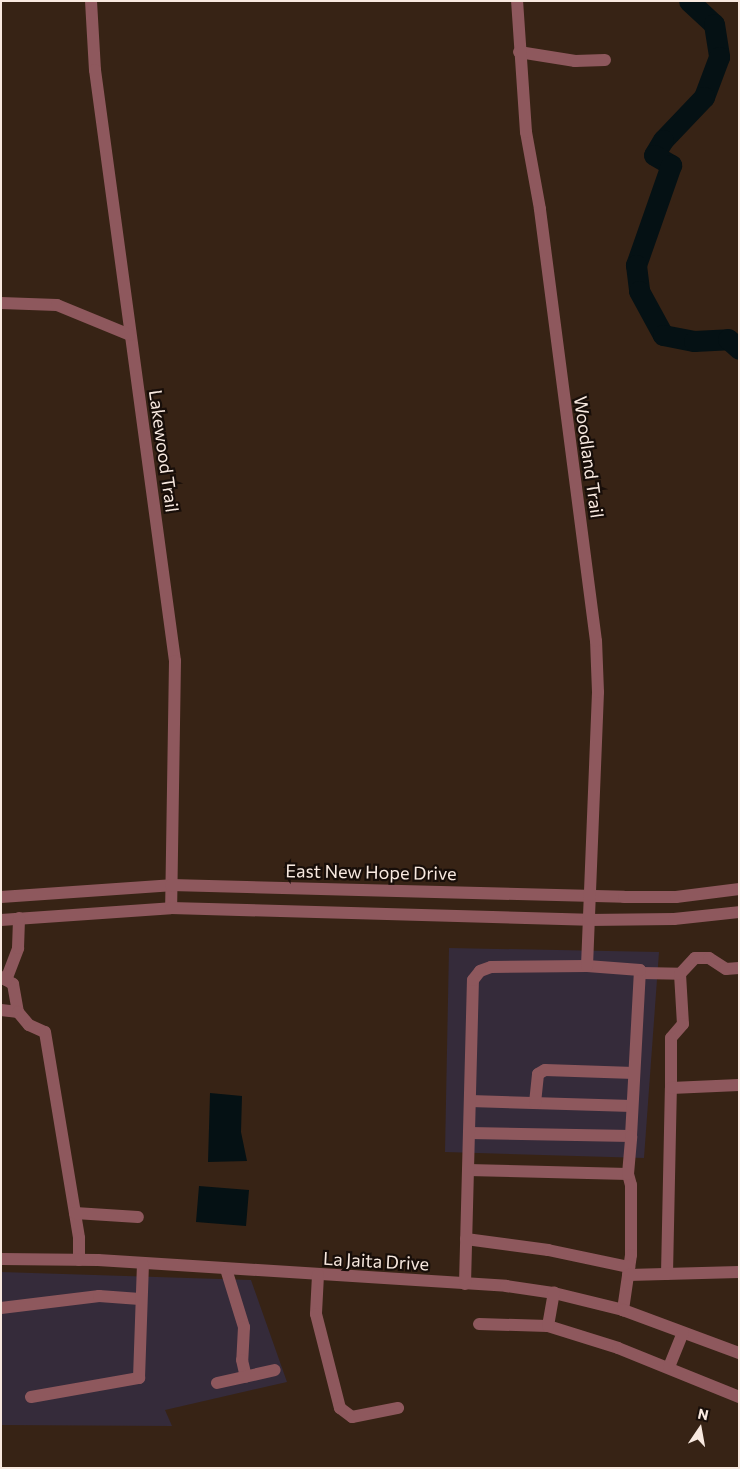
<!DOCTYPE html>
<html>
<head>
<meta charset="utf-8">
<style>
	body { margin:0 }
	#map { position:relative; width:740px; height:1469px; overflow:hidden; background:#372315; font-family:Commissioner,sans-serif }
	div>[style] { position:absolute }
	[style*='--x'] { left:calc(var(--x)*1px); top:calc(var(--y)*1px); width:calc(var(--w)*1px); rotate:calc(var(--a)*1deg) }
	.commercial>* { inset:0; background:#352b3a }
	.water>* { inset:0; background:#051114 }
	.river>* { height:21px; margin:-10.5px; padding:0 10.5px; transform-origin:10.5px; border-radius:10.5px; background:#051114 }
	.minor>* { height:12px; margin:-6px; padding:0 6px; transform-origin:6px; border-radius:6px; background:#8e585d }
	span { translate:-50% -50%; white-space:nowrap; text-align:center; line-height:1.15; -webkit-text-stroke:4.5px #180e09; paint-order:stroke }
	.street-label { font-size:18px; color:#f8e9e0 }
	.frame { position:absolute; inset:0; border:2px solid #f8e9e0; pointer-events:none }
	.north { position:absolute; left:675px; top:1404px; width:50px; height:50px; -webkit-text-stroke:4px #180e09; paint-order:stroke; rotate:12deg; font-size:14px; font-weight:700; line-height:20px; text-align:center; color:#f8e9e0 }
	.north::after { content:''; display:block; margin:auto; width:18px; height:22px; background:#f8e9e0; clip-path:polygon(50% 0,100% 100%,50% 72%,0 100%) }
</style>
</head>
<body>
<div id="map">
	<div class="commercial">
		<i style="clip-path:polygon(449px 948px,659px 952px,644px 1158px,445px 1152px)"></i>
		<i style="clip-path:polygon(1px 1272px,251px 1280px,287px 1382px,165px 1410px,172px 1426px,1px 1425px)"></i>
	</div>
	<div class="water">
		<i style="clip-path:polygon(210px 1093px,242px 1096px,241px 1132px,247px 1161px,208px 1162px)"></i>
		<i style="clip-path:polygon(199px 1186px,249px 1190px,246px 1226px,196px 1222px)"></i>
	</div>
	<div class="river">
		<i style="--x:689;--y:1;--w:34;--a:43"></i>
		<i style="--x:714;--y:24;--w:33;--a:81"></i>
		<i style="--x:719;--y:57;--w:43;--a:110.6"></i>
		<i style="--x:704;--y:97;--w:59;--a:133.6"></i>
		<i style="--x:663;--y:140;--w:17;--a:121"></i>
		<i style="--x:654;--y:155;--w:20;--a:30"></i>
		<i style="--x:671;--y:165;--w:106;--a:109.3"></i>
		<i style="--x:636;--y:265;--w:26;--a:83"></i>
		<i style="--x:639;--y:291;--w:50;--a:61.4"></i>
		<i style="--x:663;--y:335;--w:32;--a:11"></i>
		<i style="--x:694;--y:341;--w:34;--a:-3"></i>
		<i style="--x:728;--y:339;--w:15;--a:42"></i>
	</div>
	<div class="minor">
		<i style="--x:91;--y:1;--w:69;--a:86.7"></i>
		<i style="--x:95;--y:70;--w:596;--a:82.29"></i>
		<i style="--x:175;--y:661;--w:247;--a:90.9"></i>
		<i style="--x:519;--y:52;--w:57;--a:9.1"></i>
		<i style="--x:575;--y:61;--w:30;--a:-2"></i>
		<i style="--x:1;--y:303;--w:56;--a:2"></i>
		<i style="--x:57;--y:305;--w:79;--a:22.3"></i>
		<i style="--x:1;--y:897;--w:170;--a:-4"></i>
		<i style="--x:171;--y:885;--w:453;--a:1.5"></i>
		<i style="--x:624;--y:897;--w:52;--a:0"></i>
		<i style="--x:676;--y:897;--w:64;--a:-7.2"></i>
		<i style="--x:1;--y:920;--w:170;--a:-4"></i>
		<i style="--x:171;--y:908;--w:417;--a:1.6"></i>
		<i style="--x:588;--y:920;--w:86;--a:-0.7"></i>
		<i style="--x:674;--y:919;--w:65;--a:-6.1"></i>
		<i style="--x:641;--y:973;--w:39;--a:1"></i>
		<i style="--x:680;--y:974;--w:50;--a:86.6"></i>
		<i style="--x:683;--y:1024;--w:18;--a:131"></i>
		<i style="--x:671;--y:1038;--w:50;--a:90"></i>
		<i style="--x:680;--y:974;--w:22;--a:-47"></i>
		<i style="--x:695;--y:958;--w:14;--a:0"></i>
		<i style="--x:709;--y:958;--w:20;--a:33"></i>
		<i style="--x:726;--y:969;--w:13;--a:-4"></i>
		<i style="--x:1;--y:977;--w:14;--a:30"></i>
		<i style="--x:13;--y:984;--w:28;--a:80"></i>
		<i style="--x:18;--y:1012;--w:17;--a:-173"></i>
		<i style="--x:6;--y:980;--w:34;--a:-69"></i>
		<i style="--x:18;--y:948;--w:30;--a:-88"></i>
		<i style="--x:18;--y:1012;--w:17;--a:50"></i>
		<i style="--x:29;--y:1025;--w:17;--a:24"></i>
		<i style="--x:45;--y:1032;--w:209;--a:80.6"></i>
		<i style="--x:79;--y:1238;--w:22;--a:90"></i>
		<i style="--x:470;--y:1101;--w:162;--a:1.8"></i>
		<i style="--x:535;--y:1103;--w:29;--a:-84"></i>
		<i style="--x:538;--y:1074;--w:8;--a:-30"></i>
		<i style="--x:545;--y:1070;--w:89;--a:1.9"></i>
		<i style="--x:469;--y:1133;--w:162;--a:1.1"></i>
		<i style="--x:631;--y:1136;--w:166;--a:-86.9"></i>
		<i style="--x:640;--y:970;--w:53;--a:-175.7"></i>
		<i style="--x:468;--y:1170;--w:160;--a:1.4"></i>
		<i style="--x:628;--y:1174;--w:11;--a:75"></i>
		<i style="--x:631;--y:1185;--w:70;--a:90"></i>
		<i style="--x:631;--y:1255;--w:56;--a:98.3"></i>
		<i style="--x:628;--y:1174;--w:38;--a:-85"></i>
		<i style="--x:75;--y:1213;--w:63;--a:3.6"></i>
		<i style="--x:466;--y:1239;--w:83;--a:7.6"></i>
		<i style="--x:548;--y:1250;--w:83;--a:11.9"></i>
		<i style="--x:1;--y:1259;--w:97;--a:0.6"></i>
		<i style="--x:98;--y:1260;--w:409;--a:3.6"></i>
		<i style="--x:506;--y:1286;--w:49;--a:8.3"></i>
		<i style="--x:554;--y:1293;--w:71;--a:13.8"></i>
		<i style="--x:623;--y:1310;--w:124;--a:20.3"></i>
		<i style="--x:226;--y:1269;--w:61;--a:72.8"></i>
		<i style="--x:244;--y:1327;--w:33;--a:93"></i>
		<i style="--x:242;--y:1360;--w:17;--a:77"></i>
		<i style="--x:667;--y:1274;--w:186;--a:-88.8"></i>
		<i style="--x:671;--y:1088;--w:68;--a:-2.5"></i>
		<i style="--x:318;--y:1275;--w:39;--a:93"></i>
		<i style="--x:316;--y:1314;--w:97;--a:75.7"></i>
		<i style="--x:340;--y:1408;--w:15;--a:37"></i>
		<i style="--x:352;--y:1417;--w:47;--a:-11.1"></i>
		<i style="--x:628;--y:1275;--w:111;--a:-1.5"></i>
		<i style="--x:465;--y:1284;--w:304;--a:-88.5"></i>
		<i style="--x:473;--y:980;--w:11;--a:-52"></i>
		<i style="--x:480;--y:971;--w:12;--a:-20"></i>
		<i style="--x:491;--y:967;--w:96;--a:-0.6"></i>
		<i style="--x:587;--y:966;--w:274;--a:-87.7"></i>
		<i style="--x:598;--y:692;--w:51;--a:-92.2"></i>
		<i style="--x:596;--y:641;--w:436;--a:-97.4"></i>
		<i style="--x:540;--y:209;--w:78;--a:-100.3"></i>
		<i style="--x:526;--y:132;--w:131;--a:-93.9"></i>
		<i style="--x:1;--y:1308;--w:99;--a:-7"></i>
		<i style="--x:99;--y:1296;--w:41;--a:4.2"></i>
		<i style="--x:479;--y:1324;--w:69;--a:1.7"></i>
		<i style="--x:548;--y:1326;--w:73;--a:17.4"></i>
		<i style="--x:618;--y:1348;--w:131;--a:22"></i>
		<i style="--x:548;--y:1326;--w:34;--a:-80"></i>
		<i style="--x:669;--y:1367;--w:37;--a:-68"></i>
		<i style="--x:217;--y:1383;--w:59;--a:-12.6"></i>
		<i style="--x:31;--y:1397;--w:110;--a:-10"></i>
		<i style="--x:139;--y:1378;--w:113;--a:-88"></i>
	</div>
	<div class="street-label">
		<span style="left:164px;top:451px;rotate:82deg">Lakewood Trail</span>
		<span style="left:589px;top:457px;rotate:82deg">Woodland Trail</span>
		<span style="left:371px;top:872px;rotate:1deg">East New Hope Drive</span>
		<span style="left:376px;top:1261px;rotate:3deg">La Jaita Drive</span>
	</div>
	<div class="frame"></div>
	<div class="north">N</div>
</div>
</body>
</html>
